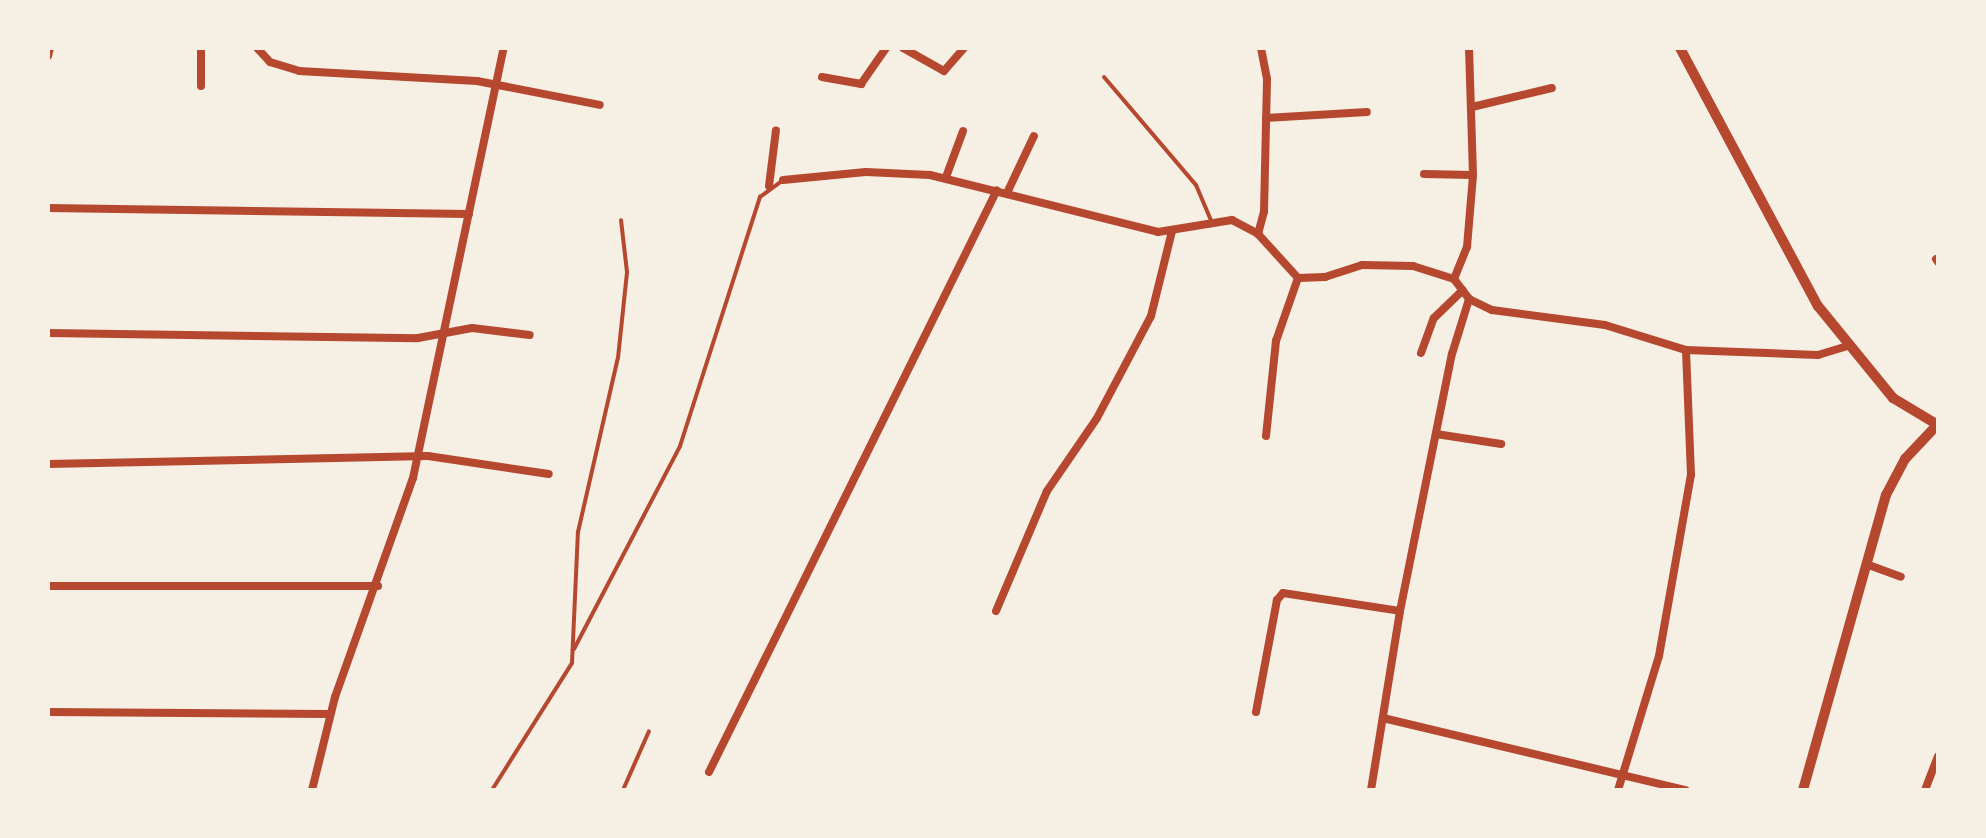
<!DOCTYPE html>
<html>
<head>
<meta charset="utf-8">
<style>
	body { margin:0 }
	#map { position:relative; width:1986px; height:838px; overflow:hidden; background:#f6efe4; font-family:Mulish,sans-serif }
	div>[style] { position:absolute }
	[style*='--x'] { left:calc(var(--x)*1px); top:calc(var(--y)*1px); width:calc(var(--w)*1px); rotate:calc(var(--a)*1deg) }
	.service>* { height:4px; margin:-2px; padding:0 2px; transform-origin:2px; border-radius:2px; background:#b5482f }
	.minor>* { height:8px; margin:-4px; padding:0 4px; transform-origin:4px; border-radius:4px; background:#b5482f }
	.tertiary>* { height:10px; margin:-5px; padding:0 5px; transform-origin:5px; border-radius:5px; background:#b5482f }
	span { translate:-50% -50%; white-space:nowrap; text-align:center; line-height:1.15; -webkit-text-stroke:6px #f6efe4; paint-order:stroke }
	.frame { position:absolute; inset:0; border:50px solid #f6efe4; pointer-events:none }
</style>
</head>
<body>
<div id="map">
	<div class="service">
		<i style="--x:1104;--y:77;--w:142;--a:49.6"></i>
		<i style="--x:1196;--y:185;--w:38;--a:67"></i>
		<i style="--x:574;--y:649;--w:229;--a:-62.4"></i>
		<i style="--x:680;--y:446;--w:262;--a:-72.2"></i>
		<i style="--x:760;--y:197;--w:29;--a:-36"></i>
		<i style="--x:492;--y:790;--w:150;--a:-57.8"></i>
		<i style="--x:572;--y:663;--w:131;--a:-87.4"></i>
		<i style="--x:578;--y:532;--w:179;--a:-77.1"></i>
		<i style="--x:618;--y:358;--w:86;--a:-84"></i>
		<i style="--x:627;--y:272;--w:52;--a:-96.6"></i>
		<i style="--x:623;--y:790;--w:64;--a:-66.2"></i>
	</div>
	<div class="minor">
		<i style="--x:257;--y:48;--w:19;--a:47"></i>
		<i style="--x:270;--y:62;--w:30;--a:17"></i>
		<i style="--x:299;--y:71;--w:178;--a:3.2"></i>
		<i style="--x:477;--y:81;--w:125;--a:11"></i>
		<i style="--x:903;--y:48;--w:47;--a:29.3"></i>
		<i style="--x:944;--y:71;--w:30;--a:-49"></i>
		<i style="--x:48;--y:56;--w:8;--a:-76"></i>
		<i style="--x:822;--y:77;--w:40;--a:10"></i>
		<i style="--x:861;--y:84;--w:44;--a:-55.2"></i>
		<i style="--x:201;--y:86;--w:38;--a:-90"></i>
		<i style="--x:1472;--y:107;--w:82;--a:-13.4"></i>
		<i style="--x:1266;--y:118;--w:101;--a:-3.4"></i>
		<i style="--x:1424;--y:174;--w:49;--a:1.2"></i>
		<i style="--x:946;--y:177;--w:49;--a:-69.7"></i>
		<i style="--x:783;--y:180;--w:83;--a:-5.5"></i>
		<i style="--x:866;--y:172;--w:64;--a:2.7"></i>
		<i style="--x:930;--y:175;--w:235;--a:14"></i>
		<i style="--x:1158;--y:232;--w:75;--a:-9.2"></i>
		<i style="--x:1232;--y:220;--w:30;--a:28"></i>
		<i style="--x:1258;--y:234;--w:59;--a:47.7"></i>
		<i style="--x:1298;--y:278;--w:27;--a:-2"></i>
		<i style="--x:1325;--y:277;--w:39;--a:-18"></i>
		<i style="--x:1362;--y:265;--w:51;--a:1.1"></i>
		<i style="--x:1413;--y:266;--w:43;--a:17.6"></i>
		<i style="--x:1454;--y:279;--w:25;--a:53"></i>
		<i style="--x:1469;--y:299;--w:25;--a:26"></i>
		<i style="--x:1492;--y:310;--w:114;--a:7.6"></i>
		<i style="--x:1605;--y:325;--w:85;--a:17.2"></i>
		<i style="--x:1686;--y:350;--w:132;--a:2.2"></i>
		<i style="--x:1818;--y:355;--w:30;--a:-17"></i>
		<i style="--x:769;--y:186;--w:56;--a:-82.9"></i>
		<i style="--x:1007;--y:193;--w:63;--a:-64.7"></i>
		<i style="--x:48;--y:208;--w:421;--a:0.8"></i>
		<i style="--x:1258;--y:234;--w:23;--a:-75"></i>
		<i style="--x:1264;--y:212;--w:133;--a:-88.7"></i>
		<i style="--x:1267;--y:79;--w:32;--a:-101"></i>
		<i style="--x:1936;--y:259;--w:4;--a:56"></i>
		<i style="--x:1454;--y:279;--w:35;--a:-68"></i>
		<i style="--x:1467;--y:247;--w:72;--a:-85.2"></i>
		<i style="--x:1473;--y:175;--w:127;--a:-91.8"></i>
		<i style="--x:48;--y:333;--w:370;--a:0.8"></i>
		<i style="--x:418;--y:338;--w:55;--a:-10.5"></i>
		<i style="--x:472;--y:328;--w:58;--a:6.9"></i>
		<i style="--x:1421;--y:353;--w:37;--a:-70"></i>
		<i style="--x:1434;--y:318;--w:40;--a:-44"></i>
		<i style="--x:1436;--y:434;--w:66;--a:8.7"></i>
		<i style="--x:1266;--y:436;--w:96;--a:-84"></i>
		<i style="--x:1276;--y:341;--w:67;--a:-70.8"></i>
		<i style="--x:48;--y:464;--w:380;--a:-1.2"></i>
		<i style="--x:428;--y:456;--w:122;--a:8.5"></i>
		<i style="--x:1866;--y:564;--w:37;--a:20"></i>
		<i style="--x:48;--y:586;--w:330;--a:0"></i>
		<i style="--x:996;--y:611;--w:130;--a:-67"></i>
		<i style="--x:1047;--y:491;--w:88;--a:-55.6"></i>
		<i style="--x:1097;--y:418;--w:115;--a:-62.1"></i>
		<i style="--x:1151;--y:316;--w:88;--a:-76.1"></i>
		<i style="--x:48;--y:712;--w:282;--a:0.4"></i>
		<i style="--x:1256;--y:712;--w:114;--a:-79.4"></i>
		<i style="--x:1277;--y:600;--w:9;--a:-49"></i>
		<i style="--x:1283;--y:593;--w:118;--a:8.7"></i>
		<i style="--x:1383;--y:718;--w:311;--a:13.4"></i>
		<i style="--x:709;--y:772;--w:649;--a:-63.67"></i>
		<i style="--x:312;--y:790;--w:96;--a:-76.1"></i>
		<i style="--x:335;--y:697;--w:232;--a:-70.4"></i>
		<i style="--x:413;--y:478;--w:440;--a:-78.1"></i>
		<i style="--x:1371;--y:790;--w:181;--a:-80.8"></i>
		<i style="--x:1400;--y:611;--w:262;--a:-78.6"></i>
		<i style="--x:1452;--y:354;--w:58;--a:-72.8"></i>
		<i style="--x:1618;--y:790;--w:140;--a:-73"></i>
		<i style="--x:1659;--y:656;--w:184;--a:-80"></i>
		<i style="--x:1691;--y:475;--w:125;--a:-92.3"></i>
		<i style="--x:1925;--y:790;--w:36;--a:-69"></i>
	</div>
	<div class="tertiary">
		<i style="--x:1680;--y:48;--w:293;--a:61.9"></i>
		<i style="--x:1818;--y:306;--w:119;--a:50.8"></i>
		<i style="--x:1893;--y:398;--w:52;--a:31"></i>
		<i style="--x:1803;--y:790;--w:306;--a:-74.3"></i>
		<i style="--x:1886;--y:495;--w:41;--a:-62.2"></i>
		<i style="--x:1905;--y:459;--w:47;--a:-46.7"></i>
	</div>
	<div class="frame"></div>
</div>
</body>
</html>
